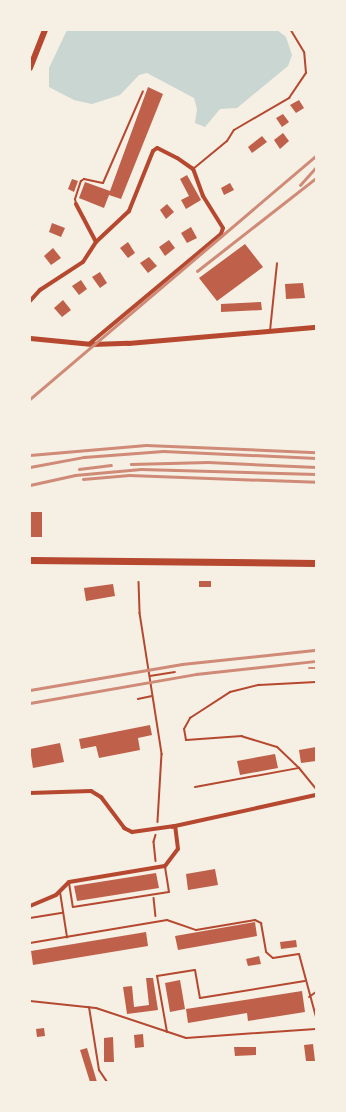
<!DOCTYPE html>
<html>
<head>
<meta charset="utf-8">
<style>
	body { margin:0 }
	#map { position:relative; width:346px; height:1112px; overflow:hidden; background:#f6efe4; font-family:"Exo 2",sans-serif }
	div>[style] { position:absolute }
	[style*='--x'] { left:calc(var(--x)*1px); top:calc(var(--y)*1px); width:calc(var(--w)*1px); rotate:calc(var(--a)*1deg) }
	.water>* { inset:0; background:#c9d6d2 }
	.building>* { inset:0; background:#bf614a }
	.path>* { height:1.5px; margin:-0.75px; padding:0 0.75px; transform-origin:0.75px; border-radius:0.75px; background:#b5482f }
	.service>* { height:2px; margin:-1px; padding:0 1px; transform-origin:1px; border-radius:1px; background:#b5482f }
	.minor>* { height:4px; margin:-2px; padding:0 2px; transform-origin:2px; border-radius:2px; background:#b5482f }
	.tertiary>* { height:5px; margin:-2.5px; padding:0 2.5px; transform-origin:2.5px; border-radius:2.5px; background:#b5482f }
	.secondary>* { height:6px; margin:-3px; padding:0 3px; transform-origin:3px; border-radius:3px; background:#b5482f }
	.trunk>* { height:7px; margin:-3.5px; padding:0 3.5px; transform-origin:3.5px; border-radius:3.5px; background:#b5482f }
	.rail>* { height:2.5px; margin:-1.25px; padding:0 1.25px; transform-origin:1.25px; border-radius:1.25px; background:#cf8b77 }
	span { translate:-50% -50%; white-space:nowrap; text-align:center; line-height:1.15; -webkit-text-stroke:3px #f6efe4; paint-order:stroke }
	.frame { position:absolute; inset:0; border:31px solid #f6efe4; pointer-events:none }
</style>
</head>
<body>
<div id="map">
	<div class="water">
		<i style="clip-path:polygon(67px 30px,277px 30px,286px 37px,292px 55px,288px 66px,237px 108px,220px 109px,205px 127px,195px 123px,197px 109px,194px 98px,147px 73px,139px 75px,120px 95px,92px 104px,74px 100px,49px 87px,49px 68px)"></i>
	</div>
	<div class="building">
		<i style="clip-path:polygon(148px 87px,163px 94px,121px 199px,109px 195px,104px 208px,79px 198px,85px 182px,110px 191px)"></i>
		<i style="clip-path:polygon(299px 100px,304px 108px,296px 113px,290px 105px)"></i>
		<i style="clip-path:polygon(283px 114px,289px 122px,282px 127px,276px 118px)"></i>
		<i style="clip-path:polygon(283px 133px,289px 141px,280px 149px,274px 140px)"></i>
		<i style="clip-path:polygon(262px 136px,267px 142px,252px 153px,248px 147px)"></i>
		<i style="clip-path:polygon(187px 175px,201px 200px,186px 209px,181px 200px,189px 196px,180px 179px)"></i>
		<i style="clip-path:polygon(72px 179px,78px 181px,74px 192px,68px 189px)"></i>
		<i style="clip-path:polygon(230px 183px,234px 190px,224px 195px,221px 188px)"></i>
		<i style="clip-path:polygon(167px 204px,174px 212px,166px 219px,160px 210px)"></i>
		<i style="clip-path:polygon(52px 223px,65px 228px,61px 237px,49px 232px)"></i>
		<i style="clip-path:polygon(191px 227px,197px 238px,187px 243px,181px 233px)"></i>
		<i style="clip-path:polygon(169px 240px,175px 248px,165px 256px,159px 247px)"></i>
		<i style="clip-path:polygon(128px 242px,135px 253px,128px 258px,120px 248px)"></i>
		<i style="clip-path:polygon(245px 244px,263px 267px,217px 301px,199px 278px)"></i>
		<i style="clip-path:polygon(53px 248px,61px 258px,51px 265px,44px 256px)"></i>
		<i style="clip-path:polygon(149px 257px,157px 266px,148px 273px,140px 263px)"></i>
		<i style="clip-path:polygon(100px 272px,107px 283px,100px 288px,92px 277px)"></i>
		<i style="clip-path:polygon(81px 280px,87px 289px,79px 295px,72px 286px)"></i>
		<i style="clip-path:polygon(303px 283px,305px 298px,286px 299px,285px 284px)"></i>
		<i style="clip-path:polygon(63px 300px,71px 310px,62px 317px,54px 308px)"></i>
		<i style="clip-path:polygon(261px 302px,262px 310px,221px 312px,221px 304px)"></i>
		<i style="clip-path:polygon(31px 512px,42px 512px,42px 537px,31px 537px)"></i>
		<i style="clip-path:polygon(199px 581px,211px 581px,211px 587px,199px 587px)"></i>
		<i style="clip-path:polygon(113px 584px,115px 596px,86px 601px,84px 588px)"></i>
		<i style="clip-path:polygon(150px 725px,152px 735px,138px 738px,140px 750px,99px 758px,96px 746px,81px 749px,79px 739px)"></i>
		<i style="clip-path:polygon(60px 743px,64px 762px,33px 768px,30px 749px)"></i>
		<i style="clip-path:polygon(316px 747px,316px 761px,301px 763px,299px 750px)"></i>
		<i style="clip-path:polygon(275px 754px,278px 768px,240px 775px,237px 761px)"></i>
		<i style="clip-path:polygon(215px 869px,218px 885px,188px 890px,186px 874px)"></i>
		<i style="clip-path:polygon(156px 873px,159px 888px,77px 901px,74px 886px)"></i>
		<i style="clip-path:polygon(255px 922px,257px 936px,178px 950px,175px 936px)"></i>
		<i style="clip-path:polygon(146px 932px,148px 946px,33px 965px,31px 951px)"></i>
		<i style="clip-path:polygon(296px 940px,297px 947px,281px 949px,280px 942px)"></i>
		<i style="clip-path:polygon(259px 956px,261px 964px,248px 966px,246px 959px)"></i>
		<i style="clip-path:polygon(146px 978px,153px 978px,158px 1010px,127px 1014px,123px 987px,132px 986px,134px 1007px,149px 1005px)"></i>
		<i style="clip-path:polygon(180px 980px,185px 1009px,170px 1012px,165px 983px)"></i>
		<i style="clip-path:polygon(302px 991px,305px 1012px,248px 1021px,247px 1013px,188px 1023px,186px 1009px)"></i>
		<i style="clip-path:polygon(44px 1028px,45px 1036px,37px 1037px,36px 1029px)"></i>
		<i style="clip-path:polygon(143px 1034px,144px 1047px,135px 1048px,134px 1035px)"></i>
		<i style="clip-path:polygon(113px 1037px,114px 1062px,104px 1062px,104px 1038px)"></i>
		<i style="clip-path:polygon(313px 1044px,315px 1061px,306px 1061px,304px 1045px)"></i>
		<i style="clip-path:polygon(234px 1047px,256px 1047px,256px 1055px,235px 1056px)"></i>
		<i style="clip-path:polygon(87px 1048px,97px 1082px,90px 1082px,80px 1050px)"></i>
	</div>
	<div class="path">
		<i style="--x:139;--y:582;--w:31;--a:88"></i>
		<i style="--x:140;--y:613;--w:143;--a:81.1"></i>
		<i style="--x:162;--y:754;--w:68;--a:93.4"></i>
		<i style="--x:150;--y:676;--w:25;--a:-9"></i>
		<i style="--x:138;--y:699;--w:14;--a:-12"></i>
		<i style="--x:156;--y:835;--w:7;--a:106"></i>
		<i style="--x:154;--y:842;--w:19;--a:84"></i>
		<i style="--x:154;--y:898;--w:18;--a:84"></i>
	</div>
	<div class="service">
		<i style="--x:193;--y:169;--w:44;--a:-39.5"></i>
		<i style="--x:227;--y:141;--w:13;--a:-58"></i>
		<i style="--x:234;--y:130;--w:64;--a:-30.2"></i>
		<i style="--x:289;--y:98;--w:30;--a:-56"></i>
		<i style="--x:306;--y:73;--w:21;--a:-95"></i>
		<i style="--x:304;--y:52;--w:26;--a:-121"></i>
		<i style="--x:76;--y:204;--w:5;--a:-101"></i>
		<i style="--x:75;--y:199;--w:19;--a:-72"></i>
		<i style="--x:81;--y:181;--w:4;--a:-34"></i>
		<i style="--x:84;--y:179;--w:19;--a:12"></i>
		<i style="--x:103;--y:183;--w:100;--a:-66.5"></i>
		<i style="--x:270;--y:331;--w:68;--a:-84.1"></i>
		<i style="--x:299;--y:768;--w:30;--a:-136"></i>
		<i style="--x:277;--y:747;--w:37;--a:-163"></i>
		<i style="--x:242;--y:736;--w:56;--a:175.9"></i>
		<i style="--x:186;--y:740;--w:11;--a:-100"></i>
		<i style="--x:184;--y:729;--w:13;--a:-61"></i>
		<i style="--x:190;--y:718;--w:48;--a:-33"></i>
		<i style="--x:230;--y:692;--w:30;--a:-14"></i>
		<i style="--x:259;--y:685;--w:57;--a:-3"></i>
		<i style="--x:195;--y:787;--w:106;--a:-10.4"></i>
		<i style="--x:299;--y:768;--w:27;--a:51"></i>
		<i style="--x:69;--y:883;--w:24;--a:81"></i>
		<i style="--x:73;--y:907;--w:97;--a:-8.9"></i>
		<i style="--x:169;--y:892;--w:26;--a:-99"></i>
		<i style="--x:60;--y:892;--w:46;--a:81.2"></i>
		<i style="--x:30;--y:918;--w:33;--a:-9"></i>
		<i style="--x:30;--y:943;--w:139;--a:-9.5"></i>
		<i style="--x:167;--y:920;--w:31;--a:19"></i>
		<i style="--x:196;--y:930;--w:60;--a:-9.6"></i>
		<i style="--x:255;--y:920;--w:7;--a:27"></i>
		<i style="--x:261;--y:923;--w:29;--a:80"></i>
		<i style="--x:266;--y:952;--w:9;--a:41"></i>
		<i style="--x:273;--y:958;--w:26;--a:-9"></i>
		<i style="--x:299;--y:954;--w:65;--a:74.9"></i>
		<i style="--x:309;--y:997;--w:9;--a:-36"></i>
		<i style="--x:30;--y:1001;--w:66;--a:6.1"></i>
		<i style="--x:96;--y:1008;--w:95;--a:18.4"></i>
		<i style="--x:186;--y:1038;--w:130;--a:-4"></i>
		<i style="--x:89;--y:1007;--w:64;--a:81"></i>
		<i style="--x:99;--y:1070;--w:14;--a:56"></i>
		<i style="--x:167;--y:1032;--w:57;--a:-100.1"></i>
		<i style="--x:157;--y:976;--w:38;--a:-9"></i>
		<i style="--x:195;--y:970;--w:28;--a:80"></i>
		<i style="--x:200;--y:998;--w:106;--a:-9.2"></i>
		<i style="--x:124;--y:1082;--w:16;--a:0"></i>
	</div>
	<div class="minor">
		<i style="--x:30;--y:301;--w:15;--a:-48"></i>
		<i style="--x:40;--y:290;--w:51;--a:-33.1"></i>
		<i style="--x:83;--y:262;--w:24;--a:-57"></i>
		<i style="--x:96;--y:242;--w:43;--a:-117.8"></i>
		<i style="--x:89;--y:344;--w:172;--a:-39.8"></i>
		<i style="--x:221;--y:234;--w:6;--a:-72"></i>
		<i style="--x:223;--y:228;--w:38;--a:-122"></i>
		<i style="--x:203;--y:196;--w:29;--a:-110"></i>
		<i style="--x:193;--y:169;--w:19;--a:-145"></i>
		<i style="--x:177;--y:158;--w:22;--a:-153"></i>
		<i style="--x:157;--y:148;--w:5;--a:143"></i>
		<i style="--x:153;--y:151;--w:65;--a:111.8"></i>
		<i style="--x:129;--y:211;--w:45;--a:136.8"></i>
		<i style="--x:30;--y:793;--w:61;--a:-1.9"></i>
		<i style="--x:91;--y:791;--w:12;--a:31"></i>
		<i style="--x:101;--y:797;--w:39;--a:53"></i>
		<i style="--x:124;--y:828;--w:9;--a:27"></i>
		<i style="--x:132;--y:832;--w:43;--a:-7.9"></i>
		<i style="--x:175;--y:826;--w:144;--a:-12.4"></i>
		<i style="--x:30;--y:906;--w:28;--a:-23"></i>
		<i style="--x:56;--y:895;--w:18;--a:-45"></i>
		<i style="--x:69;--y:882;--w:97;--a:-9.5"></i>
		<i style="--x:165;--y:866;--w:21;--a:-53"></i>
		<i style="--x:178;--y:849;--w:23;--a:-97"></i>
		<i style="--x:175;--y:826;--w:3;--a:162"></i>
	</div>
	<div class="tertiary">
		<i style="--x:30;--y:338;--w:62;--a:5.5"></i>
		<i style="--x:92;--y:344;--w:36;--a:-2"></i>
		<i style="--x:128;--y:343;--w:189;--a:-4.9"></i>
	</div>
	<div class="secondary">
		<i style="--x:30;--y:68;--w:41;--a:-68.5"></i>
	</div>
	<div class="trunk">
		<i style="--x:30;--y:560;--w:286;--a:0.6"></i>
	</div>
	<div class="rail">
		<i style="--x:300;--y:185;--w:24;--a:-48"></i>
		<i style="--x:197;--y:271;--w:151;--a:-38"></i>
		<i style="--x:30;--y:399;--w:375;--a:-40.4"></i>
		<i style="--x:30;--y:455;--w:116;--a:-4.9"></i>
		<i style="--x:146;--y:445;--w:170;--a:2.4"></i>
		<i style="--x:131;--y:464;--w:77;--a:-1.5"></i>
		<i style="--x:208;--y:462;--w:108;--a:2.7"></i>
		<i style="--x:30;--y:467;--w:55;--a:-10.5"></i>
		<i style="--x:84;--y:457;--w:79;--a:-4.3"></i>
		<i style="--x:163;--y:451;--w:153;--a:2.6"></i>
		<i style="--x:79;--y:469;--w:32;--a:-7"></i>
		<i style="--x:83;--y:479;--w:46;--a:-5"></i>
		<i style="--x:129;--y:475;--w:187;--a:2.1"></i>
		<i style="--x:30;--y:485;--w:46;--a:-12.5"></i>
		<i style="--x:75;--y:475;--w:66;--a:-5.2"></i>
		<i style="--x:141;--y:469;--w:175;--a:1.6"></i>
		<i style="--x:309;--y:668;--w:7;--a:0"></i>
		<i style="--x:30;--y:690;--w:154;--a:-9.7"></i>
		<i style="--x:182;--y:664;--w:135;--a:-6"></i>
		<i style="--x:30;--y:703;--w:169;--a:-9.9"></i>
		<i style="--x:196;--y:674;--w:121;--a:-6.2"></i>
	</div>
	<div class="frame"></div>
</div>
</body>
</html>
